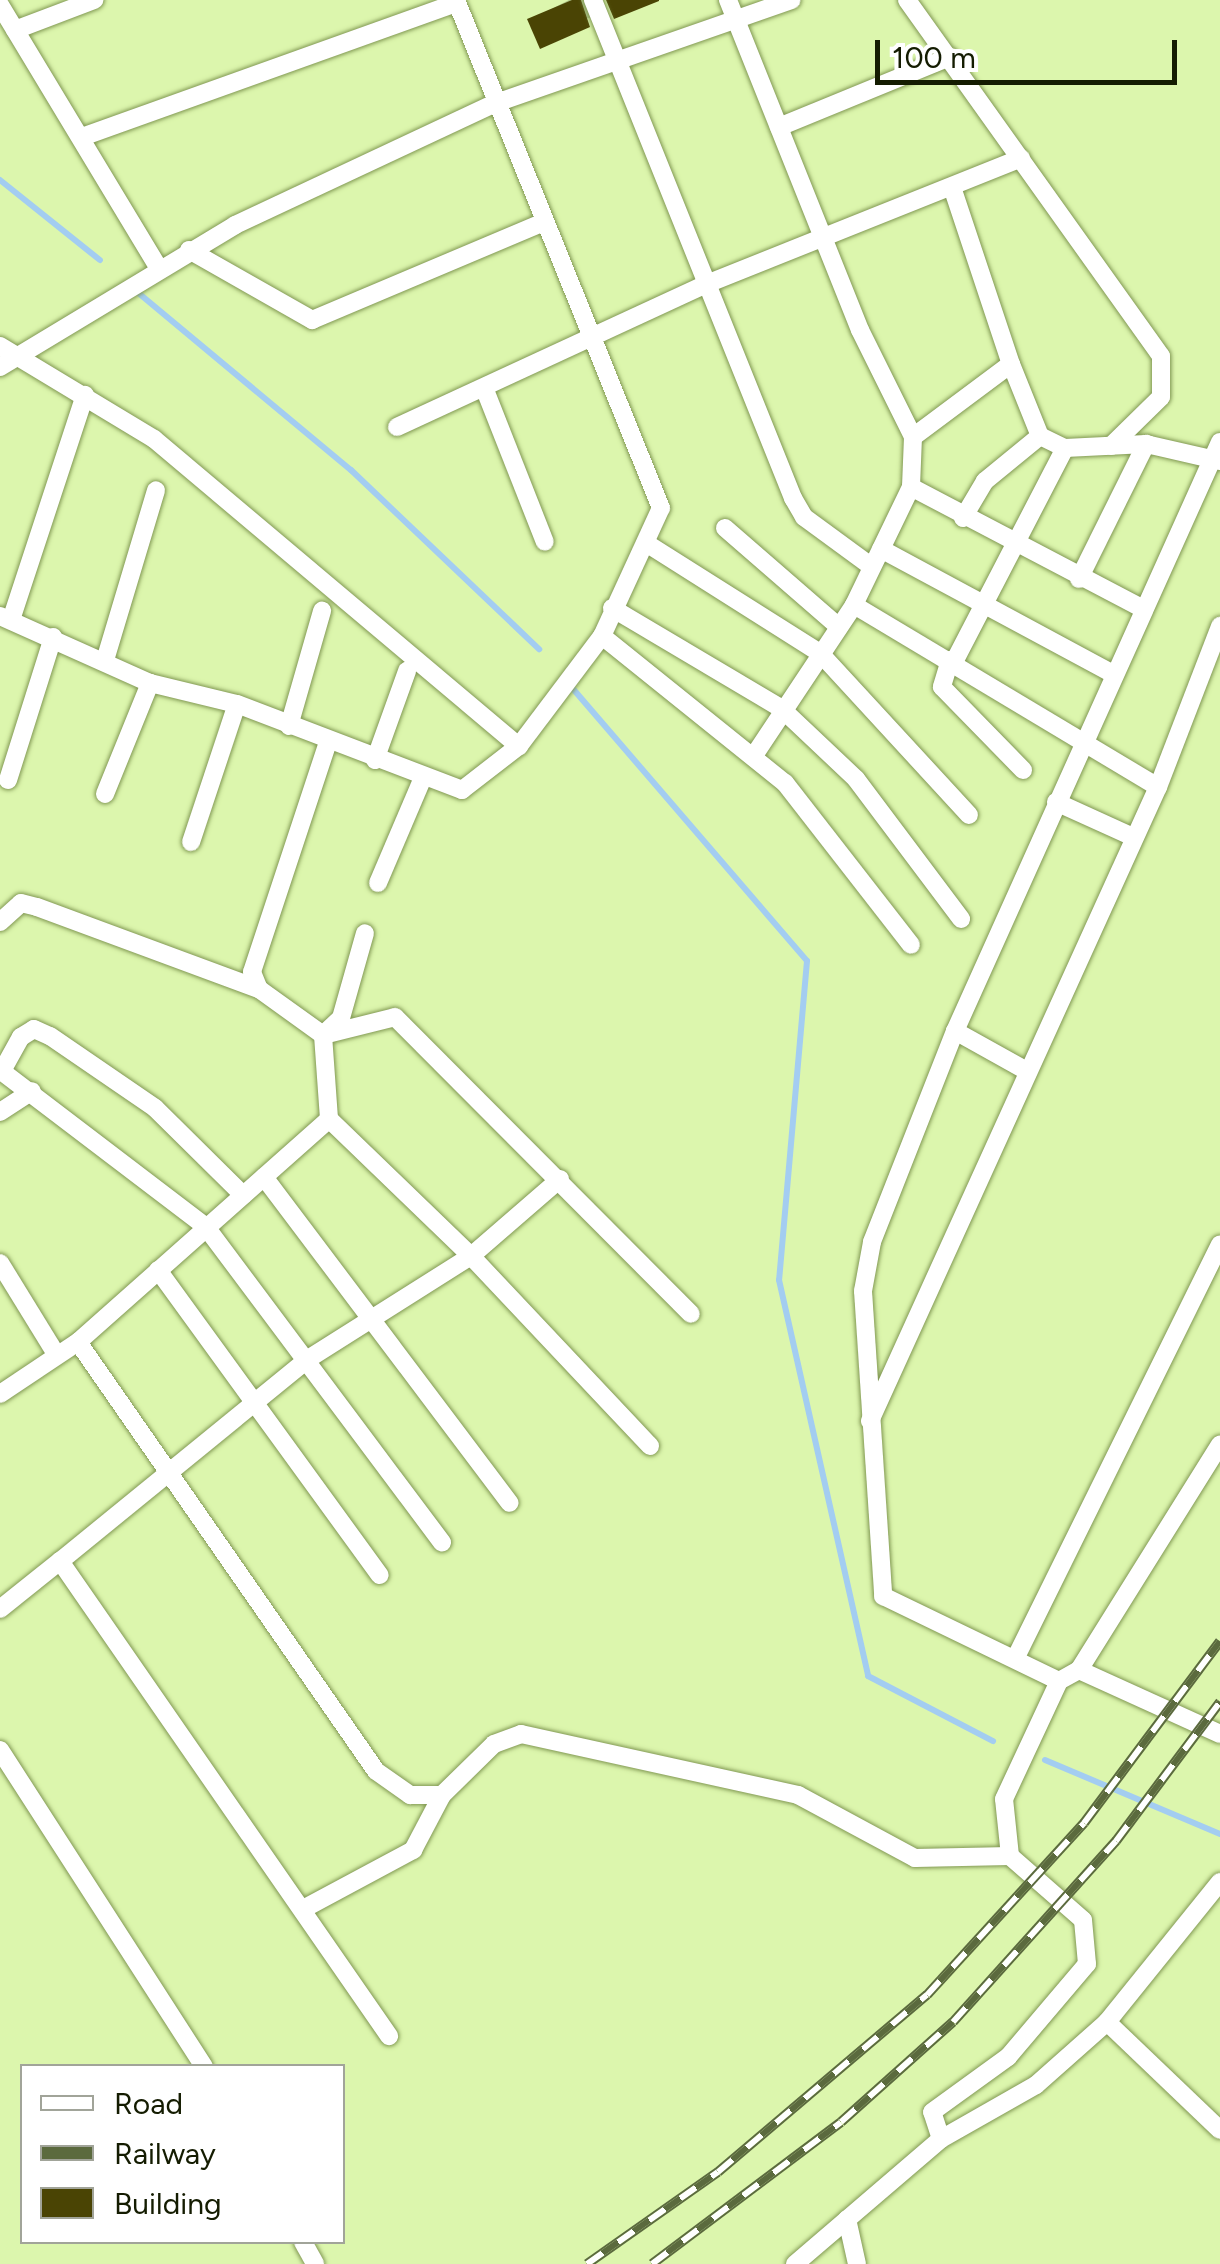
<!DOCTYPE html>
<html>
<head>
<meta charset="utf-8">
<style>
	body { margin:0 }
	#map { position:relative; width:1220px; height:2264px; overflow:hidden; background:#dcf6ad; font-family:Figtree,sans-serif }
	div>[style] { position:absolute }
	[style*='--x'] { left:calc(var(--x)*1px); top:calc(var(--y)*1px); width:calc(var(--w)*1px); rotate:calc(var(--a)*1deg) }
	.shadow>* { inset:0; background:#0003 }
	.stream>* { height:6px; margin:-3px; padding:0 3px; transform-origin:3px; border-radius:3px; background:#a3cdf1 }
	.building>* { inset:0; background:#4a4404 }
	.roads { filter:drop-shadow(0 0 2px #819853) drop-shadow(0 0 2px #819853) }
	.street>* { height:18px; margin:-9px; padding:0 9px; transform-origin:9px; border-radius:9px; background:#fff }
	.rail>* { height:10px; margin-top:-5px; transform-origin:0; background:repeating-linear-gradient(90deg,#fff 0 19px,#5b6a3e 0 38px); box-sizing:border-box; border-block:2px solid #5b6a3e }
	span { translate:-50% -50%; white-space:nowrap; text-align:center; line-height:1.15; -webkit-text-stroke:10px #fff; paint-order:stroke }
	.legend { position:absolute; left:20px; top:2064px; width:325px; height:180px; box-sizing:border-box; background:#fff; border:2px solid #a1a499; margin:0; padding:12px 18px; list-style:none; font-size:30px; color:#141c01 }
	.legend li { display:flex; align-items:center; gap:20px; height:50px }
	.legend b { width:50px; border:2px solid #a1a499 }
	.scale { position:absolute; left:875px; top:40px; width:302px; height:45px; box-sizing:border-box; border:5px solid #141c01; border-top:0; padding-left:12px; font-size:30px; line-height:35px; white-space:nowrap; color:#141c01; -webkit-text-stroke:8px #fff; paint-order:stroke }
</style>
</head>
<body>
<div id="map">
	<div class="shadow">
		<i style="clip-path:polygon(569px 0,590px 0,596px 18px,530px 20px)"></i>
	</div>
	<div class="stream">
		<i style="--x:0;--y:180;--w:128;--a:38.7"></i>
		<i style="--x:136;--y:291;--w:280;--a:39.8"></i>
		<i style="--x:351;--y:470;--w:260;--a:43.6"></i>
		<i style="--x:574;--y:690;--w:357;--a:49.3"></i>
		<i style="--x:807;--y:961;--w:320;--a:95"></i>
		<i style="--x:779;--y:1280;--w:406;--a:77.3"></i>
		<i style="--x:868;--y:1676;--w:141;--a:27.5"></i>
		<i style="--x:1045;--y:1760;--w:190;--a:22.9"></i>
	</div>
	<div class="building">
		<i style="clip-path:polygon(572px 0,581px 0,590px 27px,540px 49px,527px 19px)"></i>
		<i style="clip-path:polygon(606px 0,659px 0,659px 1px,614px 19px)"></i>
	</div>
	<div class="roads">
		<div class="street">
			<i style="--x:593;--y:0;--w:537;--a:68.12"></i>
			<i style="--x:793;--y:498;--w:22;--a:60"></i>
			<i style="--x:804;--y:517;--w:84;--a:36.3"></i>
			<i style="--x:728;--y:0;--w:355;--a:68.2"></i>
			<i style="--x:860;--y:330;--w:119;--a:63.6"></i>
			<i style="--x:913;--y:437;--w:50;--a:92.3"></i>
			<i style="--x:911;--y:487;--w:131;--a:115.8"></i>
			<i style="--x:854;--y:605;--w:354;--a:30.9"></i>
			<i style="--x:907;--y:0;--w:437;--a:54.5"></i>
			<i style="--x:1161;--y:356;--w:41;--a:90"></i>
			<i style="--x:1161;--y:397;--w:70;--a:135.6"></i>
			<i style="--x:0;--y:5;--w:306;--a:58.9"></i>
			<i style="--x:15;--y:30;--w:85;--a:-20.8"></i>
			<i style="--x:779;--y:127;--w:185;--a:-22.3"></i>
			<i style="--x:82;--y:137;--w:398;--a:-19.7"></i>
			<i style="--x:952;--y:187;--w:187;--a:71.6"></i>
			<i style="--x:189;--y:250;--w:142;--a:29.6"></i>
			<i style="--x:312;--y:320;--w:250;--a:-22.9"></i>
			<i style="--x:0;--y:346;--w:180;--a:31.1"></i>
			<i style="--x:154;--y:439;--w:477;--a:40.1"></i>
			<i style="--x:0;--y:367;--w:275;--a:-31.1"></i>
			<i style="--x:235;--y:225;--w:288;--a:-25.1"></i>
			<i style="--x:496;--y:103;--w:313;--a:-19.2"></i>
			<i style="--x:485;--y:390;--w:163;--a:68.5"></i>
			<i style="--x:397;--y:427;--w:344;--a:-24.8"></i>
			<i style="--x:709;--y:283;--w:336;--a:-21.8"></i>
			<i style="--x:913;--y:437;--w:122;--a:-36.7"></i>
			<i style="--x:1011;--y:364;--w:78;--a:68.1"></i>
			<i style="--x:1040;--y:436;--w:28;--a:26"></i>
			<i style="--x:1065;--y:448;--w:81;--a:-2.8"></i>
			<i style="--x:1146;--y:444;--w:76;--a:12.9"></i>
			<i style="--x:1220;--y:442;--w:646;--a:114.22"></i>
			<i style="--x:955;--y:1031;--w:227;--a:111.5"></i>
			<i style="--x:872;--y:1242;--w:50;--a:100.4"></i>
			<i style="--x:863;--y:1291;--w:306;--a:86.2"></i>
			<i style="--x:883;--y:1596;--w:195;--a:25.8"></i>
			<i style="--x:1059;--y:1681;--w:23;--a:-29"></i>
			<i style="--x:1079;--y:1670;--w:155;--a:24.4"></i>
			<i style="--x:911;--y:487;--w:262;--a:27.7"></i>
			<i style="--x:963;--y:518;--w:43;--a:-59.3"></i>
			<i style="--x:985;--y:481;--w:71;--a:-39.3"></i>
			<i style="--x:725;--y:528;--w:151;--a:41"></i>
			<i style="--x:646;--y:543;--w:206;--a:32.3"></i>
			<i style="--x:820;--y:653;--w:220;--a:47.4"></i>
			<i style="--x:881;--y:549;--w:264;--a:28.3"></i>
			<i style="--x:1079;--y:579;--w:151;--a:-63.6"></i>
			<i style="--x:612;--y:608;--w:198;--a:30.7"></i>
			<i style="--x:782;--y:709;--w:102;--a:43.4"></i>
			<i style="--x:856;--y:779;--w:175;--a:53.1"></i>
			<i style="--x:0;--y:616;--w:164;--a:24.1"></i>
			<i style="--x:150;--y:683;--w:89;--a:13.6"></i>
			<i style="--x:237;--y:704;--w:241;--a:20.9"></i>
			<i style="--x:462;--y:790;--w:72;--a:-37.7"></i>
			<i style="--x:519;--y:746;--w:138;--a:-53"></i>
			<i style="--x:602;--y:636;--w:141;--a:-65.3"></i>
			<i style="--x:661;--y:508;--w:548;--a:-111.98"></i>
			<i style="--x:11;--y:620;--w:237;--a:-71.8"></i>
			<i style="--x:602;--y:636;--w:235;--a:38.8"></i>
			<i style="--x:785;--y:783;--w:205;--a:52.1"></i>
			<i style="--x:106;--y:657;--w:174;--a:-73.3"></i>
			<i style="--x:950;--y:660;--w:28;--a:107"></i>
			<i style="--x:942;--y:687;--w:116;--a:45.7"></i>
			<i style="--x:954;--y:662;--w:241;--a:-62.6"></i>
			<i style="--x:289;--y:726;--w:120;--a:-74"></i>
			<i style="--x:328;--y:742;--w:242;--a:108.3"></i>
			<i style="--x:252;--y:972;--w:18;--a:68"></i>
			<i style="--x:259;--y:989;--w:79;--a:35.7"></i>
			<i style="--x:323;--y:1035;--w:84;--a:85.9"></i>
			<i style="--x:755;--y:754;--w:179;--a:-56.4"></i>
			<i style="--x:375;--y:760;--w:95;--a:-70.2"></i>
			<i style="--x:8;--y:780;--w:150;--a:-72.5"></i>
			<i style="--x:105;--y:794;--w:120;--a:-67.9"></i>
			<i style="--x:1056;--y:802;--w:85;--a:24.4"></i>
			<i style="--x:191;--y:842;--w:145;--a:-71.6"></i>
			<i style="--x:378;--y:883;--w:112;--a:-66.9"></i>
			<i style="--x:0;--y:922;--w:28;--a:-42"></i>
			<i style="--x:21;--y:903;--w:16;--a:14"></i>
			<i style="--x:37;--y:907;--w:237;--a:20.3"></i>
			<i style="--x:327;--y:1031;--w:19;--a:-43"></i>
			<i style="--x:341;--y:1018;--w:88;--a:-74.2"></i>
			<i style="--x:955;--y:1031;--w:82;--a:29.1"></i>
			<i style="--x:323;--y:1035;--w:74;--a:-14"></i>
			<i style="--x:395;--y:1017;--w:419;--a:45.1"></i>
			<i style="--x:0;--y:1070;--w:259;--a:37.3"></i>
			<i style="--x:206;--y:1227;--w:394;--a:53.2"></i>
			<i style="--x:2;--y:1071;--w:39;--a:-61"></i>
			<i style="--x:21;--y:1037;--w:15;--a:-32"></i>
			<i style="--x:34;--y:1029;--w:17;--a:24"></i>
			<i style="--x:50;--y:1036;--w:127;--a:34.4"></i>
			<i style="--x:155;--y:1108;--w:124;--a:44.7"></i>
			<i style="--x:0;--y:1112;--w:38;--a:-33"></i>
			<i style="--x:264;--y:1177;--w:408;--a:53"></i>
			<i style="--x:560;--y:1179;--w:118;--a:139.1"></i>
			<i style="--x:471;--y:1256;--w:261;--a:46.7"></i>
			<i style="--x:0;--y:1263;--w:107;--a:58.4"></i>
			<i style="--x:158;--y:1270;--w:377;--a:54"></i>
			<i style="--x:78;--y:1342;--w:522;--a:55.21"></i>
			<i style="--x:376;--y:1771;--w:42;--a:35.2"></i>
			<i style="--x:410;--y:1795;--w:32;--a:0"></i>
			<i style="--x:442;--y:1795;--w:73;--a:-44.4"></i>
			<i style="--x:494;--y:1744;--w:29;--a:-20"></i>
			<i style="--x:521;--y:1734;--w:284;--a:12.4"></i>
			<i style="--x:798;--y:1795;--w:133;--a:28.3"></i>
			<i style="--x:915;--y:1858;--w:95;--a:-1.2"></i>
			<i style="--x:0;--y:1394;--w:94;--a:-33.7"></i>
			<i style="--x:78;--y:1342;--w:336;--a:-41.6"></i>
			<i style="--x:329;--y:1119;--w:197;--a:44"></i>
			<i style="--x:471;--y:1256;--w:193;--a:147.7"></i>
			<i style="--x:308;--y:1359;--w:320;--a:140.8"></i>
			<i style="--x:60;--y:1561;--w:578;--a:55.29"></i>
			<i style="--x:870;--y:1421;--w:696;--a:-65.57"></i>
			<i style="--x:1158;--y:787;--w:173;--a:-68.9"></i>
			<i style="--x:0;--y:1609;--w:77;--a:-38.7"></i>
			<i style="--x:1016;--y:1657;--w:460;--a:-63.7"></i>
			<i style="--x:1079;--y:1670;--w:266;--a:-58"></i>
			<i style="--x:0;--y:1750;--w:376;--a:57.2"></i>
			<i style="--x:305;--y:1908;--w:123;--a:-28.2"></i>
			<i style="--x:413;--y:1850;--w:62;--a:-62.2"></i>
			<i style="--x:1107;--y:2022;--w:156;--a:43.7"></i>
			<i style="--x:941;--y:2139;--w:28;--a:-108"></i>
			<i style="--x:932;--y:2112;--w:94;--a:-35.9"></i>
			<i style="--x:1008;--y:2057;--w:122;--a:-49.7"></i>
			<i style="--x:1087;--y:1964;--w:44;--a:-95.2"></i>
			<i style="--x:1083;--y:1920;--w:97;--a:-138.8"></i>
			<i style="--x:1010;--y:1856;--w:57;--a:-96"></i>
			<i style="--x:1004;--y:1799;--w:130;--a:-65"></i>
			<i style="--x:847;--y:2219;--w:46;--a:77.5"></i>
			<i style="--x:303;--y:2242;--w:25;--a:61"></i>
			<i style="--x:795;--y:2264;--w:192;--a:-40.6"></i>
			<i style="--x:941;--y:2139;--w:109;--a:-29.6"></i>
			<i style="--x:1036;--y:2085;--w:95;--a:-41.6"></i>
			<i style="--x:1107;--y:2022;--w:180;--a:-51.1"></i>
		</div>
	</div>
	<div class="rail">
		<i style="--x:587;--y:2264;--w:160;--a:-35.1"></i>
		<i style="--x:718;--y:2172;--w:274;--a:-40.3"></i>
		<i style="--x:927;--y:1995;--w:233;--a:-47.6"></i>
		<i style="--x:1084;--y:1823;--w:227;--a:-53.2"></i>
		<i style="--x:652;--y:2264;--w:236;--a:-36.9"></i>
		<i style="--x:841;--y:2122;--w:150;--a:-41.8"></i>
		<i style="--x:953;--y:2022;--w:244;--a:-48"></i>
		<i style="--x:1116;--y:1841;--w:174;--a:-53.2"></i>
	</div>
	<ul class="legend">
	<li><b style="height:12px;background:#fff"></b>Road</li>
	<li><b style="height:12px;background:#5b6a3e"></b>Railway</li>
	<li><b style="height:28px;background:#4a4404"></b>Building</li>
	</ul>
	<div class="scale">100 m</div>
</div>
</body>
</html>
